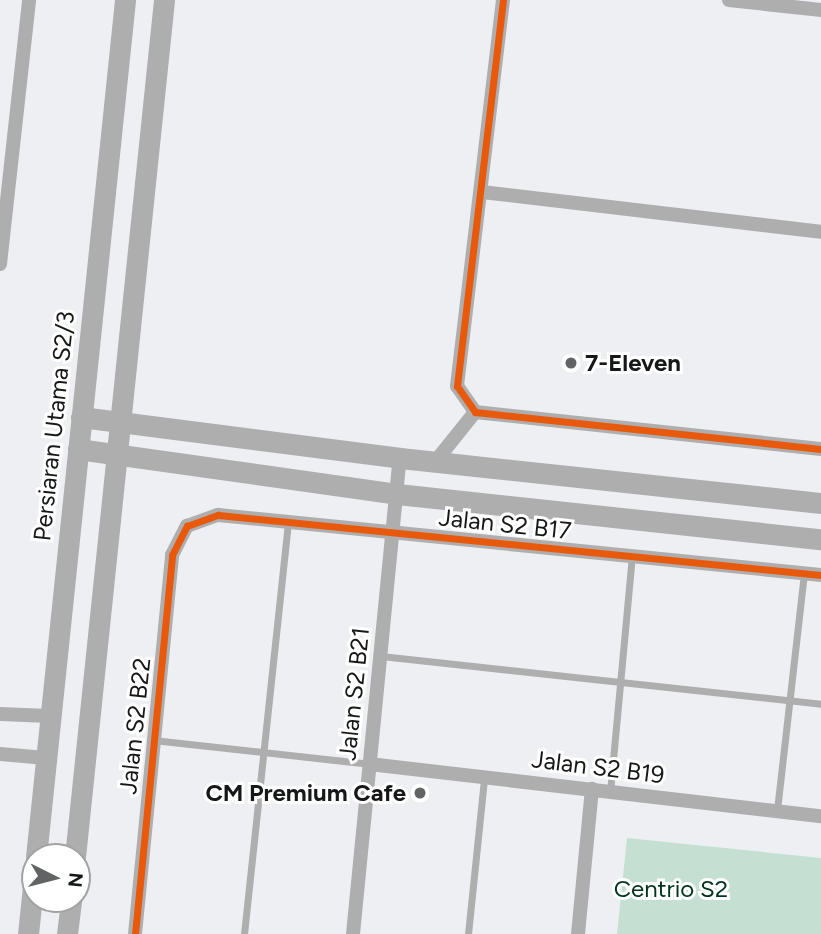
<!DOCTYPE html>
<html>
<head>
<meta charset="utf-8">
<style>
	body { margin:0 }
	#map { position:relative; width:821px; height:934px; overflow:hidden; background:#eeeff2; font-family:Figtree,sans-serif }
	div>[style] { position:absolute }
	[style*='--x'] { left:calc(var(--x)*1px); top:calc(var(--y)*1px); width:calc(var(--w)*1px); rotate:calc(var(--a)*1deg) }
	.green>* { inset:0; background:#c5e0d2 }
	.lane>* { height:7px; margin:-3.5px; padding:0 3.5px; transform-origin:3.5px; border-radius:3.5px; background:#aeaeaf }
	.street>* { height:14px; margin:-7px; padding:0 7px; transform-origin:7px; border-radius:7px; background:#aeaeaf }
	.secondary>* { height:21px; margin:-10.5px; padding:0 10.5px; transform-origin:10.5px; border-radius:10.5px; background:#aeaeae }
	.cycleway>* { height:7px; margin:-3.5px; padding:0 3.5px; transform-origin:3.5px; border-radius:3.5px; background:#e8590c }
	.dots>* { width:19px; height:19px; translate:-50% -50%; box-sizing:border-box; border:4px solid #fff; border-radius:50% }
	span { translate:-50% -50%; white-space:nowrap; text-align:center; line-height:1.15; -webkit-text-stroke:6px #fff; paint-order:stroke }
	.poi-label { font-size:24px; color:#161718; font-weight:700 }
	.left { translate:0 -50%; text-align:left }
	.right { translate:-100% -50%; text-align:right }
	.street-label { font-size:24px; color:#161718 }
	.park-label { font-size:24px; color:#01331e }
	.north { position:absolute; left:21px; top:843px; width:70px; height:70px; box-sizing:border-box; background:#fff; border:2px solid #a2a2a3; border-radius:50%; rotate:96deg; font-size:19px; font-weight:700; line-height:28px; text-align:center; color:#161718 }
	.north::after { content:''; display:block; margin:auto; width:24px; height:32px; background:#626364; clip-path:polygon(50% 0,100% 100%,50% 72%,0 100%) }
</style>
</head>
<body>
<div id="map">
	<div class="green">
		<i style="clip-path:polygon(627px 838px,821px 858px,821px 934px,617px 934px)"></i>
	</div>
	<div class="lane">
		<i style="--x:381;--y:656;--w:443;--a:6.2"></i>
		<i style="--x:153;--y:740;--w:217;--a:6.3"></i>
		<i style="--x:610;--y:792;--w:237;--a:-84.7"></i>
		<i style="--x:777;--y:810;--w:239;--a:-83.5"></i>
		<i style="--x:244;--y:934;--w:413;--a:-83.9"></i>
		<i style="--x:468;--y:934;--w:157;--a:-84.1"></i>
	</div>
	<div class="street">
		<i style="--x:503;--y:0;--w:389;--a:96.8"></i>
		<i style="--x:457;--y:386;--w:32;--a:55"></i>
		<i style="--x:475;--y:412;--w:348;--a:6.1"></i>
		<i style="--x:729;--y:0;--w:93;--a:6.2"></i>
		<i style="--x:482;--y:192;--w:341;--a:6.7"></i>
		<i style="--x:0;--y:264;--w:266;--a:-83.7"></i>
		<i style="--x:435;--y:462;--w:64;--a:-51.3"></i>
		<i style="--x:0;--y:714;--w:49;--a:2.3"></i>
		<i style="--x:0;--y:754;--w:46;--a:5"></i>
		<i style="--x:369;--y:764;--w:455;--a:6.6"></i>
		<i style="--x:135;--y:934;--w:381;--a:-84.4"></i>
		<i style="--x:172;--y:555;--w:33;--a:-63"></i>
		<i style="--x:187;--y:526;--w:33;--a:-20"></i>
		<i style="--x:218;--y:515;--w:606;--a:5.68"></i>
		<i style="--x:353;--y:934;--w:478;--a:-84.4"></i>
		<i style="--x:578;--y:934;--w:146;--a:-84.5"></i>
	</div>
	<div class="secondary">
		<i style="--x:81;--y:417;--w:322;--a:7.3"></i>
		<i style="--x:400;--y:458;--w:423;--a:6.1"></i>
		<i style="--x:78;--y:449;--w:322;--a:8"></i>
		<i style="--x:397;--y:494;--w:426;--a:6.1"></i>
		<i style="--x:36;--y:857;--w:862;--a:-84.07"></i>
		<i style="--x:75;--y:857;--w:862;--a:-84.07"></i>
		<i style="--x:28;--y:934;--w:67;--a:-84"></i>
		<i style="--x:67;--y:934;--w:35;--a:-83"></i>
	</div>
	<div class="cycleway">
		<i style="--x:503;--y:0;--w:389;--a:96.8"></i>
		<i style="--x:457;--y:386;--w:32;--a:55"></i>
		<i style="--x:475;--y:412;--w:348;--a:6.1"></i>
		<i style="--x:135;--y:934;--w:381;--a:-84.4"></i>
		<i style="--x:172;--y:555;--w:33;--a:-63"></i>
		<i style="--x:187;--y:526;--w:33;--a:-20"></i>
		<i style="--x:218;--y:515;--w:606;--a:5.68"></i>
	</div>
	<div class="dots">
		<i style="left:571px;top:363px;background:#626364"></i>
		<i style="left:420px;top:793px;background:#626364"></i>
	</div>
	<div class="poi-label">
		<span class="left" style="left:585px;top:363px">7-Eleven</span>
		<span class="right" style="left:406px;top:793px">CM Premium Cafe</span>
	</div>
	<div class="street-label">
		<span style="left:54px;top:426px;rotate:-84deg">Persiaran Utama S2/3</span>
		<span style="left:505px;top:524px;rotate:6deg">Jalan S2 B17</span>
		<span style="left:354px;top:694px;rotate:-84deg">Jalan S2 B21</span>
		<span style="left:135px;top:726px;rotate:-84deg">Jalan S2 B22</span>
		<span style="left:598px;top:767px;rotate:7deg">Jalan S2 B19</span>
	</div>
	<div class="park-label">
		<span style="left:671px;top:889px">Centrio S2</span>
	</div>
	<div class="north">N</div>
</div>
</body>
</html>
